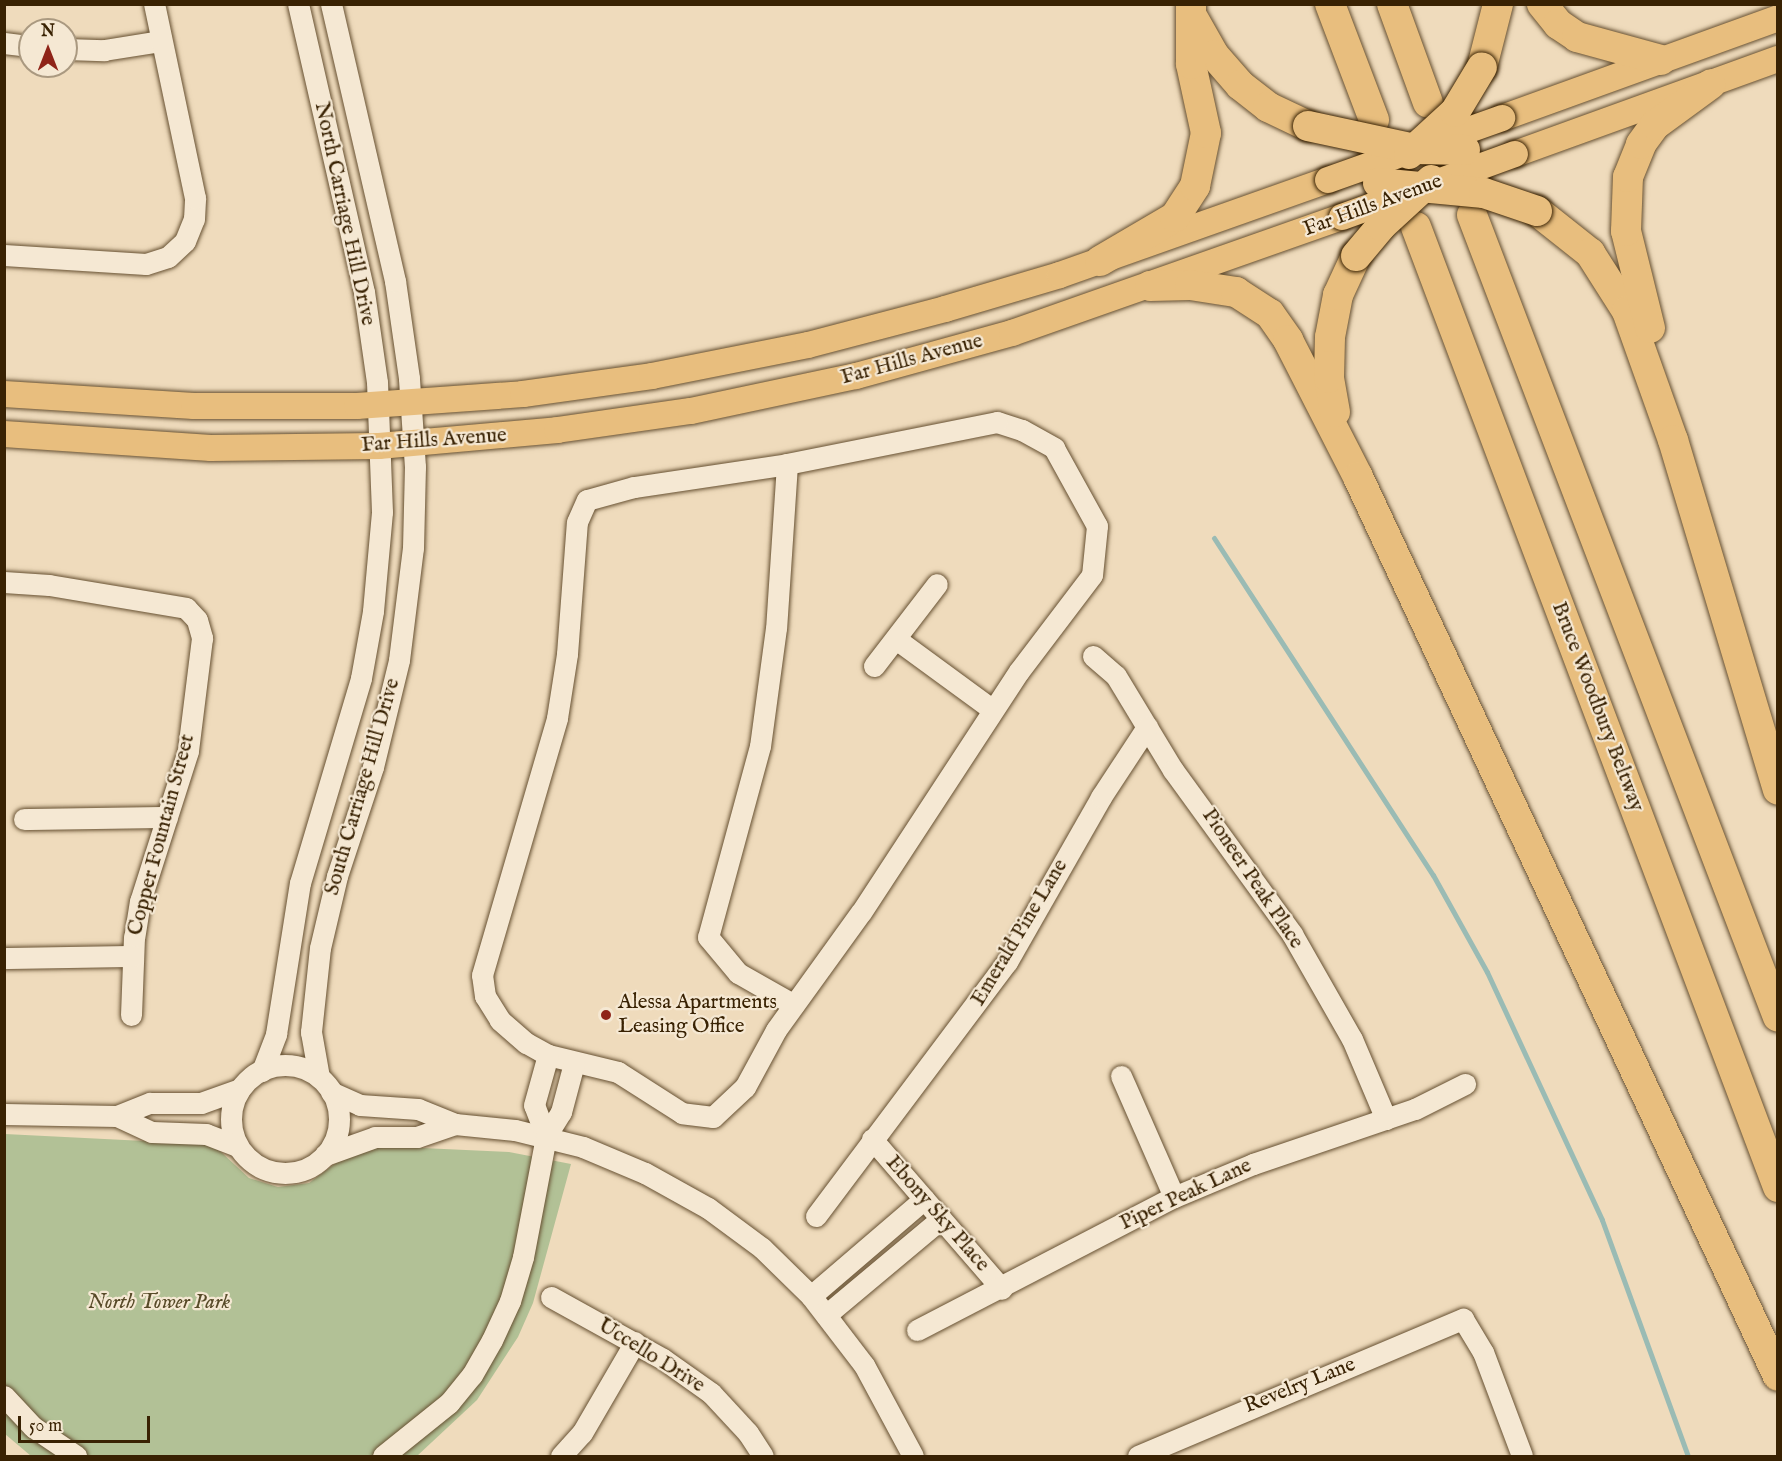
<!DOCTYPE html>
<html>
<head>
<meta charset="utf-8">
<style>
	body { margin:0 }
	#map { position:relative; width:1782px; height:1461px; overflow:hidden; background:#efdbbc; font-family:"IM FELL English",serif }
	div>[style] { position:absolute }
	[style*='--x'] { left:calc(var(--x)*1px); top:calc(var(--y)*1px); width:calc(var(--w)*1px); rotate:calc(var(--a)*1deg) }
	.green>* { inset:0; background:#b2c196 }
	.stream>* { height:5px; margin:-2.5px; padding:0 2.5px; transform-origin:2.5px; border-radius:2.5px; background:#9abbb4 }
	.roads { filter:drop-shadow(0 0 2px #665031) drop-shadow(0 0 2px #665031) }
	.minor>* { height:21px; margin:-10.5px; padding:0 10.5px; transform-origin:10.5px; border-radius:10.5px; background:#f5e8d3 }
	.minor>.ring { margin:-10.5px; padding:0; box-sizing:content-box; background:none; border:21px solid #f5e8d3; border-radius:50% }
	.major>* { height:26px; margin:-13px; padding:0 13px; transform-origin:13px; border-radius:13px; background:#e8be7e }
	.highway>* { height:30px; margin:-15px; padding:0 15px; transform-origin:15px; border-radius:15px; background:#e8be7e }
	.bridges { filter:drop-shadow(0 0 2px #392203) drop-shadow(0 0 2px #392203) }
	.major-bridge>* { height:26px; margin:-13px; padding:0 13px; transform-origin:13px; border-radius:13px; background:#e8be7e }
	.highway-bridge>* { height:30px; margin:-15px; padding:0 15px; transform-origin:15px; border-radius:15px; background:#e8be7e }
	.dots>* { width:16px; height:16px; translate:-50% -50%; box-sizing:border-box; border:3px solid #f5e8d3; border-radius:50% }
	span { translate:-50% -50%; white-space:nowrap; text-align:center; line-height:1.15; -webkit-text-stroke:4.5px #f5e8d3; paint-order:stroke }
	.street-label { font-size:21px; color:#392203 }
	.poi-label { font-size:21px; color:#392203 }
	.left { translate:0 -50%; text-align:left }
	.park-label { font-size:21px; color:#574a28; font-style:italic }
	.frame { position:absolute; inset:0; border:6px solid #392203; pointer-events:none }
	.north { position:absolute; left:18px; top:18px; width:60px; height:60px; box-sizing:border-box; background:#f5e8d3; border:2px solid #aa9980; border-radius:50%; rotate:0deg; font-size:16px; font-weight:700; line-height:24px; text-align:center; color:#392203 }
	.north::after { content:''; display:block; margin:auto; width:21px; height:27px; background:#8f2418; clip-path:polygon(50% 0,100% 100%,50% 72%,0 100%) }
	.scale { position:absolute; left:18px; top:1416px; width:132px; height:27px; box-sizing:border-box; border:3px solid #392203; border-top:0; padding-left:8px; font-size:18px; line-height:21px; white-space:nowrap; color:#392203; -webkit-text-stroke:4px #f5e8d3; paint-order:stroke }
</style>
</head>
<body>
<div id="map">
	<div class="green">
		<i style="clip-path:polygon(5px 1134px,204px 1144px,220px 1151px,249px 1178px,278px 1187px,309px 1183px,340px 1160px,379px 1146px,509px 1152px,571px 1164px,533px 1303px,518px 1337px,477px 1400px,417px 1456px,31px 1456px,5px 1434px)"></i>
	</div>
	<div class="stream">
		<i style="--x:1214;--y:538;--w:402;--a:57"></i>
		<i style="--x:1433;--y:875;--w:111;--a:60.9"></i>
		<i style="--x:1487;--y:972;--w:273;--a:65.1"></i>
		<i style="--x:1602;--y:1220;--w:251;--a:70"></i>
	</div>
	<div class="roads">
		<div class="minor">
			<i style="--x:4;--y:43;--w:26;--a:7"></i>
			<i style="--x:66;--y:49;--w:38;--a:2"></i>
			<i style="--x:104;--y:50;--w:58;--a:-9"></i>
			<i style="--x:4;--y:255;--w:142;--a:3.6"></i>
			<i style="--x:146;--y:264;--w:23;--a:-18"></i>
			<i style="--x:168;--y:257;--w:23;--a:-43"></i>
			<i style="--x:185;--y:241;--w:24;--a:-68"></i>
			<i style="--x:194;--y:219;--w:21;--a:-87"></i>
			<i style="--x:195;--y:198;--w:198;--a:-101.9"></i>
			<i style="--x:997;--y:422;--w:26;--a:18"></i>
			<i style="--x:1022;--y:430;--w:37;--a:29"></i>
			<i style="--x:1054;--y:448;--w:89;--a:61.1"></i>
			<i style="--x:1097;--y:526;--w:49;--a:95.8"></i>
			<i style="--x:1092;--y:575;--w:121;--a:127.2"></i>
			<i style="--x:1019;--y:671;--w:288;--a:123.2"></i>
			<i style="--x:861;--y:912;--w:145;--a:125.8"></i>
			<i style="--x:776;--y:1030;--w:65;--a:118.5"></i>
			<i style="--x:745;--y:1087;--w:44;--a:136.8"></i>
			<i style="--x:713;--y:1117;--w:31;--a:-173"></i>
			<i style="--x:682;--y:1113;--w:76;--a:-147.4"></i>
			<i style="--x:618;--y:1072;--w:72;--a:-166.3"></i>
			<i style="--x:548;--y:1055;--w:25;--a:-151"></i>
			<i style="--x:526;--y:1043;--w:35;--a:-139"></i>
			<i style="--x:500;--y:1020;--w:28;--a:-122"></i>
			<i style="--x:485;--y:996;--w:21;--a:-98"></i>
			<i style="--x:482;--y:975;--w:268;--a:-73.7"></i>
			<i style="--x:557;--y:718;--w:65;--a:-81.1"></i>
			<i style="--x:567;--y:654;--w:132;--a:-85.7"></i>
			<i style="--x:577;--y:522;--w:24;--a:-66"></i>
			<i style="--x:587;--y:500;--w:49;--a:-15.5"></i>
			<i style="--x:634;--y:487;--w:155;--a:-8.5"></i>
			<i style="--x:787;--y:464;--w:214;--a:-11.3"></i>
			<i style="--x:787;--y:464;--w:164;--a:93.8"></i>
			<i style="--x:776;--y:628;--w:119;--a:97.7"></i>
			<i style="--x:760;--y:746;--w:198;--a:105.2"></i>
			<i style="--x:708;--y:937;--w:47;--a:50.2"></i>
			<i style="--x:738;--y:973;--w:64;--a:29.7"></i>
			<i style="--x:4;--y:582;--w:45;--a:3.8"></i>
			<i style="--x:49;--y:585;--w:139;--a:9.5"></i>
			<i style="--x:186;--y:608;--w:16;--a:47"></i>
			<i style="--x:197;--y:620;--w:19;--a:74"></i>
			<i style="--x:202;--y:638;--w:114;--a:97.1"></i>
			<i style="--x:188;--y:751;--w:157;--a:107.7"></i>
			<i style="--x:140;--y:901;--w:36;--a:99"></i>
			<i style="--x:134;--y:937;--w:78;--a:92.2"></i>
			<i style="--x:896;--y:639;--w:120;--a:36.2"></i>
			<i style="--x:1093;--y:656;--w:30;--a:41"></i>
			<i style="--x:1116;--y:676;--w:110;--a:58.8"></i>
			<i style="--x:1173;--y:770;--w:203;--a:54"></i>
			<i style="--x:1292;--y:934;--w:121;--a:60.3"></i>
			<i style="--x:1352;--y:1039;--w:87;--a:67"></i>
			<i style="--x:874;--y:666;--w:103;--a:-52.5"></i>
			<i style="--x:24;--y:819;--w:143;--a:-0.8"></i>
			<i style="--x:4;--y:958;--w:129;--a:-0.9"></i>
			<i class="ring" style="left:231px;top:1065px;width:87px;height:87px"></i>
			<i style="--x:262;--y:1071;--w:40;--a:-69"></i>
			<i style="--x:276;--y:1034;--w:153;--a:-81"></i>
			<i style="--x:300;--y:883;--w:214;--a:-73.4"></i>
			<i style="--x:361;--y:678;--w:68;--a:-79.8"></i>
			<i style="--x:373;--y:611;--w:99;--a:-84.8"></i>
			<i style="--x:382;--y:512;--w:130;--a:-92.2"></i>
			<i style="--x:377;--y:382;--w:91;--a:-98.2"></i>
			<i style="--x:364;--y:292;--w:295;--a:-102.9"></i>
			<i style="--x:1121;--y:1076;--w:132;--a:66.3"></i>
			<i style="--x:319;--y:1077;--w:46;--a:-100.1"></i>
			<i style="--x:311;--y:1032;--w:84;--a:-83.9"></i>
			<i style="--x:320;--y:948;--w:74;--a:-76.7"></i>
			<i style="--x:337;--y:876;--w:115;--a:-71.7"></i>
			<i style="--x:373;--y:767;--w:110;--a:-76.3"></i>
			<i style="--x:399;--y:660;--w:113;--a:-82.9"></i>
			<i style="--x:413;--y:548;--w:81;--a:-88.6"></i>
			<i style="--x:415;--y:467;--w:89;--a:-93.9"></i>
			<i style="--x:409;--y:378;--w:98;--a:-98.2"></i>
			<i style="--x:395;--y:281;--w:284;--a:-103"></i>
			<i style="--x:331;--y:1092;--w:32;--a:24"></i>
			<i style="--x:360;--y:1105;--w:58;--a:3.9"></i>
			<i style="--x:418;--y:1109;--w:40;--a:22"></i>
			<i style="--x:455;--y:1124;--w:60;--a:5.7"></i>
			<i style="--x:515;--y:1130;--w:70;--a:14"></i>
			<i style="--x:583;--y:1147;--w:67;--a:22.8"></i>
			<i style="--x:645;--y:1173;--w:72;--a:29.1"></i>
			<i style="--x:708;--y:1208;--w:67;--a:36.5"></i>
			<i style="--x:762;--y:1248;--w:69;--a:44.4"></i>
			<i style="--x:811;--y:1296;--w:87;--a:52.5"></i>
			<i style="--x:864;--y:1365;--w:103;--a:61.7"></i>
			<i style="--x:4;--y:1114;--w:113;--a:1"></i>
			<i style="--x:117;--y:1116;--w:35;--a:-22"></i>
			<i style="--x:150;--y:1103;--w:51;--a:0"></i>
			<i style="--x:201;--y:1103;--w:41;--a:-19.7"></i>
			<i style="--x:117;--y:1116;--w:38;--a:25"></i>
			<i style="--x:152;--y:1132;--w:54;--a:2.1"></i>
			<i style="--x:206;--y:1134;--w:34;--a:21"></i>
			<i style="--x:546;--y:1136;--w:33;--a:-111"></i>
			<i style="--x:534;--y:1105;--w:52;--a:-74.4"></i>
			<i style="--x:872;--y:1139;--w:198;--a:49.1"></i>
			<i style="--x:325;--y:1155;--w:53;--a:-19.8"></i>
			<i style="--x:375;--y:1137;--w:42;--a:0"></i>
			<i style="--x:417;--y:1137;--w:40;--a:-18.9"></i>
			<i style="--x:816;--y:1216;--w:318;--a:-53.1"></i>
			<i style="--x:1007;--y:962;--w:190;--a:-60.3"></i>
			<i style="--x:1101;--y:797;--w:84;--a:-56.7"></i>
			<i style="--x:811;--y:1296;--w:149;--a:-40.6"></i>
			<i style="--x:551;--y:1297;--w:128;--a:29"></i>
			<i style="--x:663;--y:1359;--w:59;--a:35.3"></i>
			<i style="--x:711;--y:1393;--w:54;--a:47.2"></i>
			<i style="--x:748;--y:1433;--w:27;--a:57"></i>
			<i style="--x:826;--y:1315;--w:150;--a:-39.9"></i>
			<i style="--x:917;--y:1330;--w:289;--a:-27.4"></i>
			<i style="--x:1174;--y:1197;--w:86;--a:-22.7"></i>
			<i style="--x:1253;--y:1164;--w:171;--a:-18.8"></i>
			<i style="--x:1415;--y:1109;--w:56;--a:-26.6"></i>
			<i style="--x:4;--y:1396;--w:42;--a:46.9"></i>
			<i style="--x:33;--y:1427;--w:52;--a:34"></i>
			<i style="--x:383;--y:1456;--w:85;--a:-38.8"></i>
			<i style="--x:449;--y:1403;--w:36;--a:-51"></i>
			<i style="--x:472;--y:1375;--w:40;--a:-60.3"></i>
			<i style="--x:492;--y:1340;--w:43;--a:-65.2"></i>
			<i style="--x:510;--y:1301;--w:46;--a:-73.5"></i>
			<i style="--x:523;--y:1257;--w:123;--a:-79.2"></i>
			<i style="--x:546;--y:1136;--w:28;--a:-58"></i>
			<i style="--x:561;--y:1112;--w:51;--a:-75.1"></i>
			<i style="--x:561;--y:1456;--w:31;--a:-48"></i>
			<i style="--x:582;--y:1433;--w:105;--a:-59.8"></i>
			<i style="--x:1138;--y:1456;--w:353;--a:-22.9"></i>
			<i style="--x:1463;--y:1319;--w:39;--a:59"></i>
			<i style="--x:1483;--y:1352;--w:111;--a:69.4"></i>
		</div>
		<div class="major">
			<i style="--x:1502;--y:118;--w:294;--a:-19.9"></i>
			<i style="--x:1515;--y:154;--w:280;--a:-19.9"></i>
			<i style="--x:4;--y:394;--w:190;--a:3.6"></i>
			<i style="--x:194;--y:406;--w:163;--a:0"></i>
			<i style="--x:357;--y:406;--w:166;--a:-4.1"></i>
			<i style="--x:523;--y:394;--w:130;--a:-7.9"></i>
			<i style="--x:652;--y:376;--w:159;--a:-11.2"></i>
			<i style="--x:808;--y:345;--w:142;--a:-14.7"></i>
			<i style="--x:945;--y:309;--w:120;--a:-16.5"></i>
			<i style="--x:1060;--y:275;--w:284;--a:-19.5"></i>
			<i style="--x:4;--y:434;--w:207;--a:3.9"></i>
			<i style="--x:211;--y:448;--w:168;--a:-0.7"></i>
			<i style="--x:379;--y:446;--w:179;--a:-5.1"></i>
			<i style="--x:557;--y:430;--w:135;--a:-8.1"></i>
			<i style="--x:691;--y:411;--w:169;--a:-12"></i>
			<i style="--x:856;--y:376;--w:162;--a:-15.4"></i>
			<i style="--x:1012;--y:333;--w:350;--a:-19.4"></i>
		</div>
		<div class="highway">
			<i style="--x:1330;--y:4;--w:124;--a:69.2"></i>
			<i style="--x:1392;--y:4;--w:105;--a:70"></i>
			<i style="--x:1542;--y:4;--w:26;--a:51"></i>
			<i style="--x:1558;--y:24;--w:23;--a:34"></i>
			<i style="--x:1577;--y:37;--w:87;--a:15.3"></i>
			<i style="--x:1193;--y:18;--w:43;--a:60.4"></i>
			<i style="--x:1214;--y:55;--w:40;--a:49"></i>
			<i style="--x:1240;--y:85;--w:36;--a:38"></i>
			<i style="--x:1268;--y:107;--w:44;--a:25.4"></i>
			<i style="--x:1482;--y:67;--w:65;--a:-75.7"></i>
			<i style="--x:1537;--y:211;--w:68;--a:38.4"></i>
			<i style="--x:1590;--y:253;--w:69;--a:57.5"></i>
			<i style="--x:1627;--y:311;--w:137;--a:70.4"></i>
			<i style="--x:1673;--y:440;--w:365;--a:73.3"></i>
			<i style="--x:1472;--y:215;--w:858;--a:69.12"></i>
			<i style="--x:1416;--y:227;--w:1026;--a:69.34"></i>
			<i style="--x:1100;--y:261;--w:87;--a:-30.4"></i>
			<i style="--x:1175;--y:217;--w:37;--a:-57"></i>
			<i style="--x:1195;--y:186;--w:54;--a:-78.3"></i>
			<i style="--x:1206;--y:133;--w:71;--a:-102.3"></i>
			<i style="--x:1191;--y:64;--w:60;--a:-90"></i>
			<i style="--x:1150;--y:286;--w:40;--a:-1.4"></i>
			<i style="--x:1190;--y:285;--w:47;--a:8.7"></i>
			<i style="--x:1236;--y:292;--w:40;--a:32.9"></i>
			<i style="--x:1270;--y:314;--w:32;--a:55"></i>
			<i style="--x:1288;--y:340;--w:154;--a:62.9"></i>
			<i style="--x:1358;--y:477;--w:992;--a:64.96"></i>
			<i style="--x:1650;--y:328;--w:100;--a:-103.9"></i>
			<i style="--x:1626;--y:231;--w:54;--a:-87.9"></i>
			<i style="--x:1628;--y:177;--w:35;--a:-68"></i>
			<i style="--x:1641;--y:144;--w:24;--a:-54"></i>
			<i style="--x:1655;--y:125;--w:69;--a:-36.2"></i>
			<i style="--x:1335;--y:412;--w:35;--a:-100"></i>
			<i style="--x:1329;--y:378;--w:41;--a:-88.6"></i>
			<i style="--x:1330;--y:337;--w:43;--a:-79.2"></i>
			<i style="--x:1338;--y:295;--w:43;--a:-65.2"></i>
		</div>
	</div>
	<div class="bridges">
		<div class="major-bridge">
			<i style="--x:1328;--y:180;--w:185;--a:-19.6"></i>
			<i style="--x:1342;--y:217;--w:184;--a:-20"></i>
		</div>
		<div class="highway-bridge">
			<i style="--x:1308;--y:126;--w:109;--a:12.1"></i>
			<i style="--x:1415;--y:149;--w:50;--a:1.1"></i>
			<i style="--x:1409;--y:154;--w:62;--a:-42.4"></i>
			<i style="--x:1455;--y:112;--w:52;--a:-59"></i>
			<i style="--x:1378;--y:183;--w:106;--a:5.4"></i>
			<i style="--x:1484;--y:193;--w:56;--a:18.8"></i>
			<i style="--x:1356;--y:256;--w:39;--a:-50"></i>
			<i style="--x:1381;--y:226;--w:68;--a:-42.6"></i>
		</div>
	</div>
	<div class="dots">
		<i style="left:606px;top:1015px;background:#8f2418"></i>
	</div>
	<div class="street-label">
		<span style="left:1373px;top:206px;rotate:-20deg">Far Hills Avenue</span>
		<span style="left:344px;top:214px;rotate:78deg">North Carriage Hill Drive</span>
		<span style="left:912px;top:360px;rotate:-15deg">Far Hills Avenue</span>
		<span style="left:434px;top:441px;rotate:-4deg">Far Hills Avenue</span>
		<span style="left:1597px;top:707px;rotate:69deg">Bruce Woodbury Beltway</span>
		<span style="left:363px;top:787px;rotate:-74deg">South Carriage Hill Drive</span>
		<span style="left:162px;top:835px;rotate:-75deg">Copper Fountain Street</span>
		<span style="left:1252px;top:879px;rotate:56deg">Pioneer Peak Place</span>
		<span style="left:1020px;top:933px;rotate:-59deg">Emerald Pine Lane</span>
		<span style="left:1186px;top:1195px;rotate:-25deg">Piper Peak Lane</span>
		<span style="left:937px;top:1214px;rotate:49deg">Ebony Sky Place</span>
		<span style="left:651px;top:1356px;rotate:32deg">Uccello Drive</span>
		<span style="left:1300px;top:1386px;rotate:-22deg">Revelry Lane</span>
	</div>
	<div class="poi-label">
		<span class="left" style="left:618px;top:1015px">Alessa Apartments<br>Leasing Office</span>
	</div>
	<div class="park-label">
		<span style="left:159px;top:1303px">North Tower Park</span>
	</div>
	<div class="frame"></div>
	<div class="north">N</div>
	<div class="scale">50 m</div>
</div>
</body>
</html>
